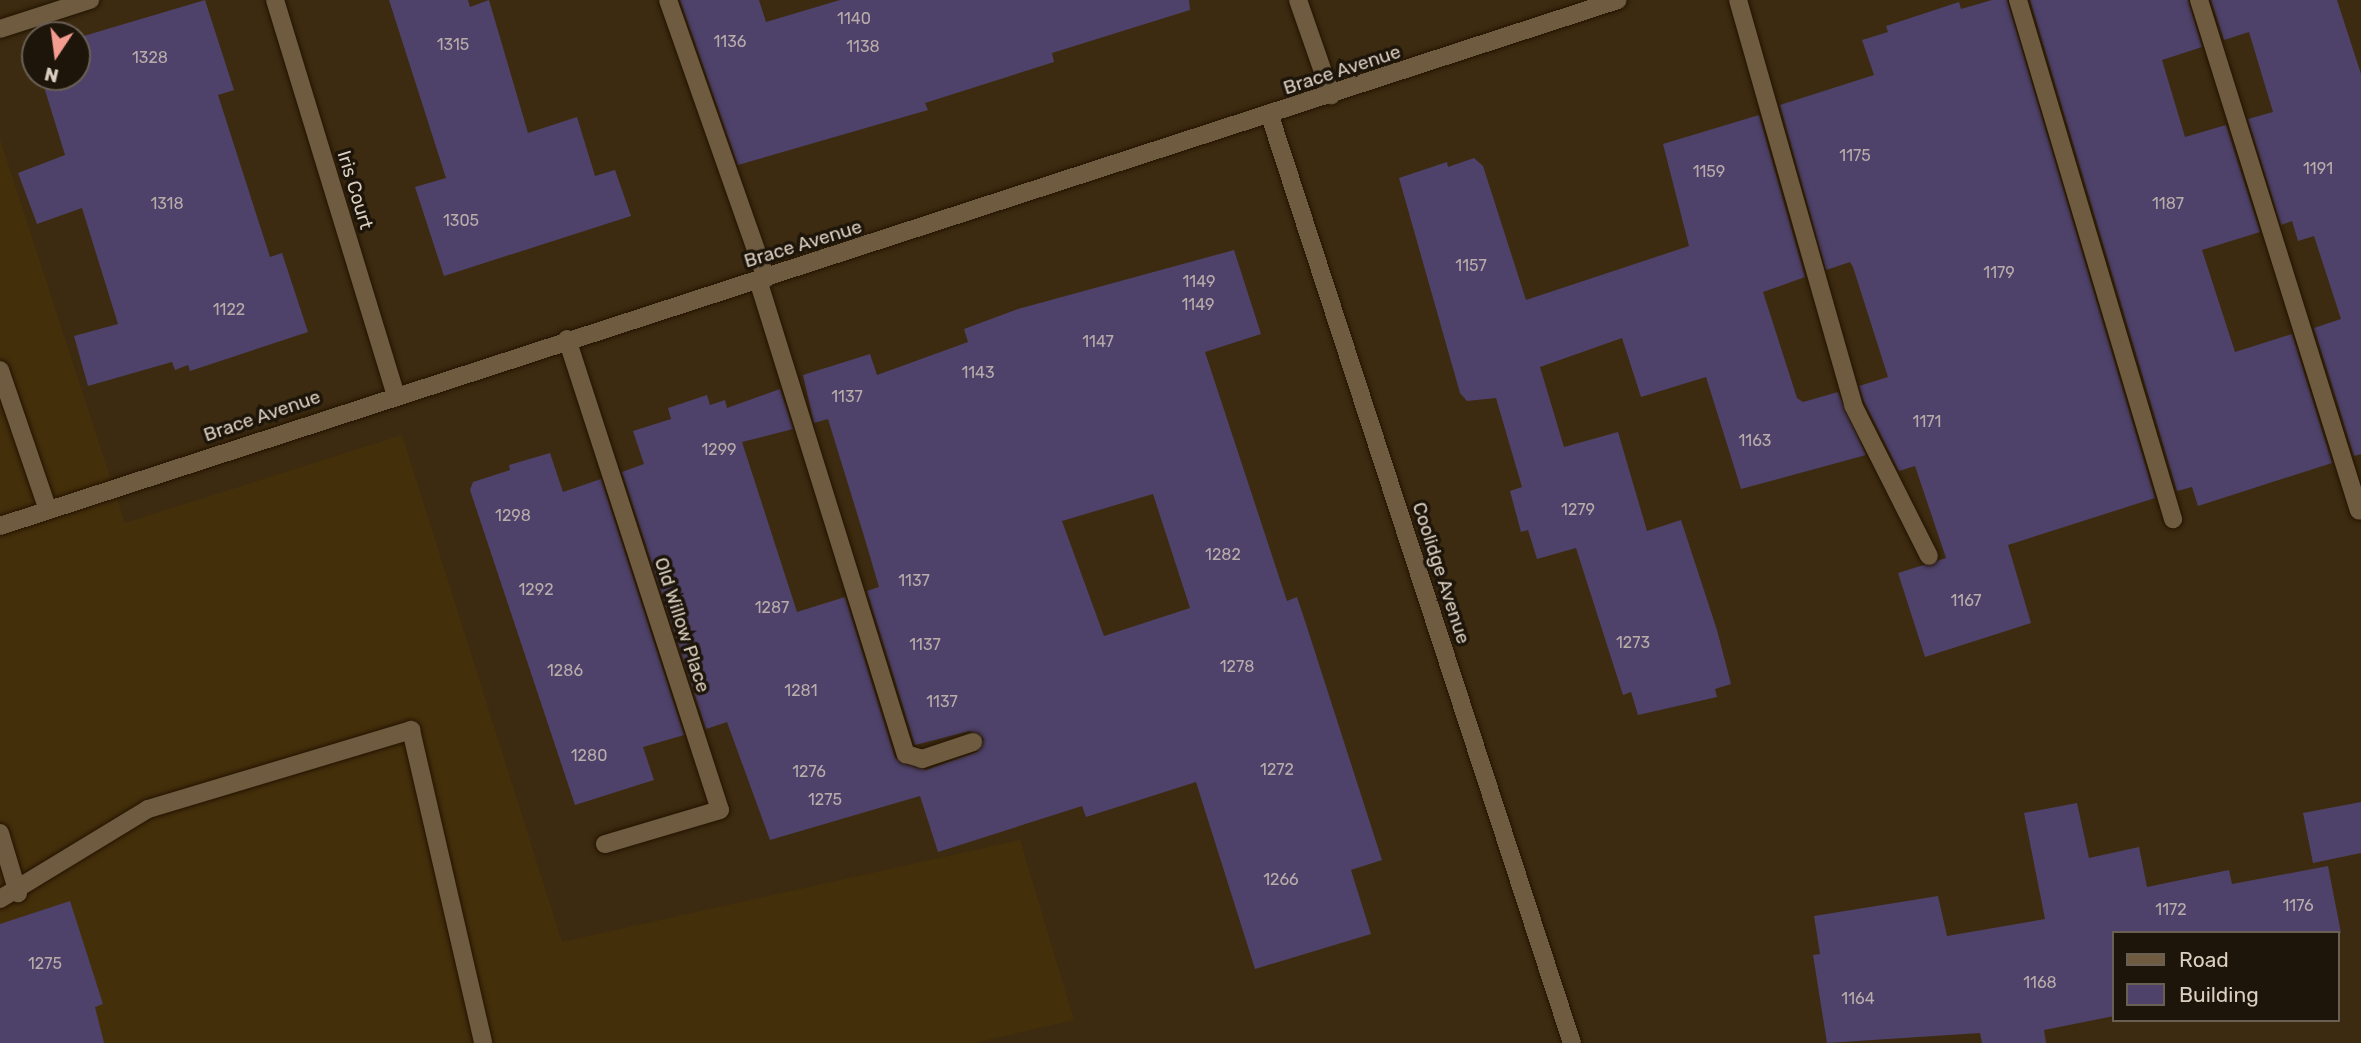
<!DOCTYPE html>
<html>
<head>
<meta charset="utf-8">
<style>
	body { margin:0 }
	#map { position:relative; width:2361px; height:1043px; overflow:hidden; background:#3c2b10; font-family:Rubik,sans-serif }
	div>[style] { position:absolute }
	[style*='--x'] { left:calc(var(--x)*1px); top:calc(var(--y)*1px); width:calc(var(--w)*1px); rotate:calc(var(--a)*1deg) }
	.built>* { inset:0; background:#442f0b }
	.building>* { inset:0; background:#4e426a }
	.roads { filter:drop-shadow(0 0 2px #231300) drop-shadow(0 0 2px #231300) }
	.service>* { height:18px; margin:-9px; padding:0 9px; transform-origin:9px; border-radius:9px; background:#6e5b40 }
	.minor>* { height:18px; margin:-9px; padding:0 9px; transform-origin:9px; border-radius:9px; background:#6e5b40 }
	span { translate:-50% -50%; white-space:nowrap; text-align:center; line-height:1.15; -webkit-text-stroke:7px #1d150a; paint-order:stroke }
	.number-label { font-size:16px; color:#b8acaa }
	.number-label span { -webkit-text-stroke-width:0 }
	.street-label { font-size:19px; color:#dbcfc0 }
	.legend { position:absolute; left:2112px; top:931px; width:228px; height:91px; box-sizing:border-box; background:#1d150a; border:2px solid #695f53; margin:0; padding:9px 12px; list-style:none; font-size:21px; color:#dbcfc0 }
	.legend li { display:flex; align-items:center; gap:14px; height:35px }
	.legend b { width:35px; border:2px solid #695f53 }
	.north { position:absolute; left:21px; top:21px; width:70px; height:70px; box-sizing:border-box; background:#1d150a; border:2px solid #695f53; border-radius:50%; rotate:193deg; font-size:19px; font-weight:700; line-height:28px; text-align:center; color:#dbcfc0 }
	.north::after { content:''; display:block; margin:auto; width:24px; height:32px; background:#f59c91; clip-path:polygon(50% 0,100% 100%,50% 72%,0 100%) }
</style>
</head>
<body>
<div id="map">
	<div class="built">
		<i style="clip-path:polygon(0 139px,125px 523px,402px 435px,562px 942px,1020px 840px,1074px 1020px,974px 1043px,0 1043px)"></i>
	</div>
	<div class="building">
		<i style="clip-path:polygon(205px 0,234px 90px,218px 95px,270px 257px,282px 253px,308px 332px,190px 371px,188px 365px,175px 370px,172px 362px,88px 386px,74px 336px,118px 324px,82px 208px,37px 224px,18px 173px,65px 155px,41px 77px,77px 77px,77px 38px)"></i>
		<i style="clip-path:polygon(389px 0,468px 0,470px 7px,489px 0,528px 133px,577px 117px,595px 176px,615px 170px,631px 216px,444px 276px,415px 187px,446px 178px)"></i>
		<i style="clip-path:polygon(680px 0,759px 0,766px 22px,840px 0,1189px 0,1190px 10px,1052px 53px,1054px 62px,925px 103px,928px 110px,738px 165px)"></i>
		<i style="clip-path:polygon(1992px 0,2007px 0,2155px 498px,2008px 545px,2031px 623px,1925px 657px,1898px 573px,1946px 558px,1915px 466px,1899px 471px,1864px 401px,1859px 386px,1888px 377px,1853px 267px,1850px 262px,1826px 270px,1780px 105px,1874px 75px,1862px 40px,1888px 32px,1886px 26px,1959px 2px,1961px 9px)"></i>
		<i style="clip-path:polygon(2030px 0,2188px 0,2202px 47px,2162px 60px,2185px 137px,2226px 125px,2260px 232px,2202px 250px,2235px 352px,2292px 334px,2332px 463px,2198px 506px,2192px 487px,2177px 491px)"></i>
		<i style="clip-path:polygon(2211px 0,2337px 0,2361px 74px,2361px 454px,2354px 456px,2314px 328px,2341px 319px,2314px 236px,2298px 241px,2292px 221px,2281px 225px,2248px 119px,2273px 112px,2249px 32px,2224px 40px)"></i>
		<i style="clip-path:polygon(1759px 115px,1805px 277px,1763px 292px,1797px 398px,1803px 402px,1838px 392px,1866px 455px,1741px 489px,1706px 377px,1641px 397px,1622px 338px,1540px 367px,1564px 447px,1618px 432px,1647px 531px,1681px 520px,1717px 630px,1731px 684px,1715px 689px,1717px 697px,1638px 715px,1631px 692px,1623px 695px,1576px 548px,1537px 559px,1528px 530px,1521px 532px,1510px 491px,1522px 487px,1496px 398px,1467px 401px,1460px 393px,1399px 178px,1447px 162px,1448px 167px,1474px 158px,1483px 166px,1526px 300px,1689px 246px,1663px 144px)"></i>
		<i style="clip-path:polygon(evenodd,1234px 250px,1261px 334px,1205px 352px,1287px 601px,1297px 597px,1306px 624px,1382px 860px,1351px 870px,1371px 934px,1255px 969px,1196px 782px,1086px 817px,1082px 806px,938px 852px,920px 796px,770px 840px,727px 722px,706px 729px,622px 472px,644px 464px,633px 431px,671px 419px,668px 408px,707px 395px,710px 405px,725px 400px,727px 408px,780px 389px,793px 429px,742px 442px,797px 612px,845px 597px,895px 758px,926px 770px,977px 752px,984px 739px,970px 731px,915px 745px,867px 591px,879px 587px,864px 536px,828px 419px,814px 423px,803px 375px,870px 354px,877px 375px,968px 342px,964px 329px,1018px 309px,1234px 250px,1153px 494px,1190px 608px,1104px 636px,1062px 521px,1153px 494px)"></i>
		<i style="clip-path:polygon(550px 453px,563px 492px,601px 479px,684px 735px,643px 747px,654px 780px,575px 805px,470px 490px,473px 482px,510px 470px,509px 465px)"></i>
		<i style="clip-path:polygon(2361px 802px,2361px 853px,2313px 863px,2303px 813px)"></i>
		<i style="clip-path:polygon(2077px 803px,2089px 858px,2139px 847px,2147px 887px,2229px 870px,2232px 884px,2328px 866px,2341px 933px,2114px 933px,2114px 1016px,2044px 1030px,2046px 1043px,1982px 1043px,1980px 1033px,1827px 1043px,1813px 955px,1820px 954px,1814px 916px,1938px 896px,1947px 936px,2045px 919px,2024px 813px)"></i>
		<i style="clip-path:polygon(70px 901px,103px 1004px,95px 1007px,104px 1043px,0 1043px,0 924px)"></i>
	</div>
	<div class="roads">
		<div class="service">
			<i style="--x:668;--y:0;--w:295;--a:70.6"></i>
			<i style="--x:1298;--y:0;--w:101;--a:70.8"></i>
			<i style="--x:1738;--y:0;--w:421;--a:74.1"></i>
			<i style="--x:1853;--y:405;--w:169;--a:63.3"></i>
			<i style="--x:2018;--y:0;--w:542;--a:73.37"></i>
			<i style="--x:2199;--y:0;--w:535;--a:72.61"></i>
			<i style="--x:0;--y:29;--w:95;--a:-17.9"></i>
			<i style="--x:758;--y:280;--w:497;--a:72.7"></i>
			<i style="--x:906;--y:754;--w:17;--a:17"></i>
			<i style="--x:922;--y:759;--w:54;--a:-18.4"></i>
			<i style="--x:567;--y:339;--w:495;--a:72"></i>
			<i style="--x:720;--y:810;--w:120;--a:163.5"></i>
			<i style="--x:0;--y:370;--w:148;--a:71.1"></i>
			<i style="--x:0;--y:833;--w:63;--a:73.3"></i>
			<i style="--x:0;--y:899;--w:173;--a:-31.3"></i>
			<i style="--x:148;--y:809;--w:275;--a:-16.7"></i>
			<i style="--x:411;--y:730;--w:321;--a:77"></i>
		</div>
		<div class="minor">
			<i style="--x:275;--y:0;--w:411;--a:73"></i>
			<i style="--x:1270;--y:116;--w:975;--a:71.96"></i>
			<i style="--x:0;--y:526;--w:1701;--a:-18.01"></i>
		</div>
	</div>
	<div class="number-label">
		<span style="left:854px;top:19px">1140</span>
		<span style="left:730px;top:42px">1136</span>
		<span style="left:453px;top:45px">1315</span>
		<span style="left:863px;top:47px">1138</span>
		<span style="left:150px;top:58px">1328</span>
		<span style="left:1855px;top:156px">1175</span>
		<span style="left:2318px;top:169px">1191</span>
		<span style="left:1709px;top:172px">1159</span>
		<span style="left:167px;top:204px">1318</span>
		<span style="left:2168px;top:204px">1187</span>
		<span style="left:461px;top:221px">1305</span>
		<span style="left:1471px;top:266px">1157</span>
		<span style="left:1999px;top:273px">1179</span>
		<span style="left:1199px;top:282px">1149</span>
		<span style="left:1198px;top:305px">1149</span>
		<span style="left:229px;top:310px">1122</span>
		<span style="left:1098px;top:342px">1147</span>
		<span style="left:978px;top:373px">1143</span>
		<span style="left:847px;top:397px">1137</span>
		<span style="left:1927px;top:422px">1171</span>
		<span style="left:1755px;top:441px">1163</span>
		<span style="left:719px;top:450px">1299</span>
		<span style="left:1578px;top:510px">1279</span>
		<span style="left:513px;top:516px">1298</span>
		<span style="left:1223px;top:555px">1282</span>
		<span style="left:914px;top:581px">1137</span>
		<span style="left:536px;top:590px">1292</span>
		<span style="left:1966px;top:601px">1167</span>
		<span style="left:772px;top:608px">1287</span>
		<span style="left:1633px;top:643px">1273</span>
		<span style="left:925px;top:645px">1137</span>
		<span style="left:1237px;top:667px">1278</span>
		<span style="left:565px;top:671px">1286</span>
		<span style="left:801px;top:691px">1281</span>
		<span style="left:942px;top:702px">1137</span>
		<span style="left:589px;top:756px">1280</span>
		<span style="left:1277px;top:770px">1272</span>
		<span style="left:809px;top:772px">1276</span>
		<span style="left:825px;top:800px">1275</span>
		<span style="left:1281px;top:880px">1266</span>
		<span style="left:2298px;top:906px">1176</span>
		<span style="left:2171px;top:910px">1172</span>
		<span style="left:45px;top:964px">1275</span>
		<span style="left:2040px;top:983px">1168</span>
		<span style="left:1858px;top:999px">1164</span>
	</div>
	<div class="street-label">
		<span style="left:1342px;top:70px;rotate:-18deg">Brace Avenue</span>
		<span style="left:355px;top:190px;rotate:73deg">Iris Court</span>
		<span style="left:803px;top:244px;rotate:-17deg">Brace Avenue</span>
		<span style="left:262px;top:416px;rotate:-19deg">Brace Avenue</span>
		<span style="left:1441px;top:573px;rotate:72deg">Coolidge Avenue</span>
		<span style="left:682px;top:625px;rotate:72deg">Old Willow Place</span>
	</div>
	<ul class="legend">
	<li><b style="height:9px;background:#6e5b40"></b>Road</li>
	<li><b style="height:19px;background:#4e426a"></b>Building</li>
	</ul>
	<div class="north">N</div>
</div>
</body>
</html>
